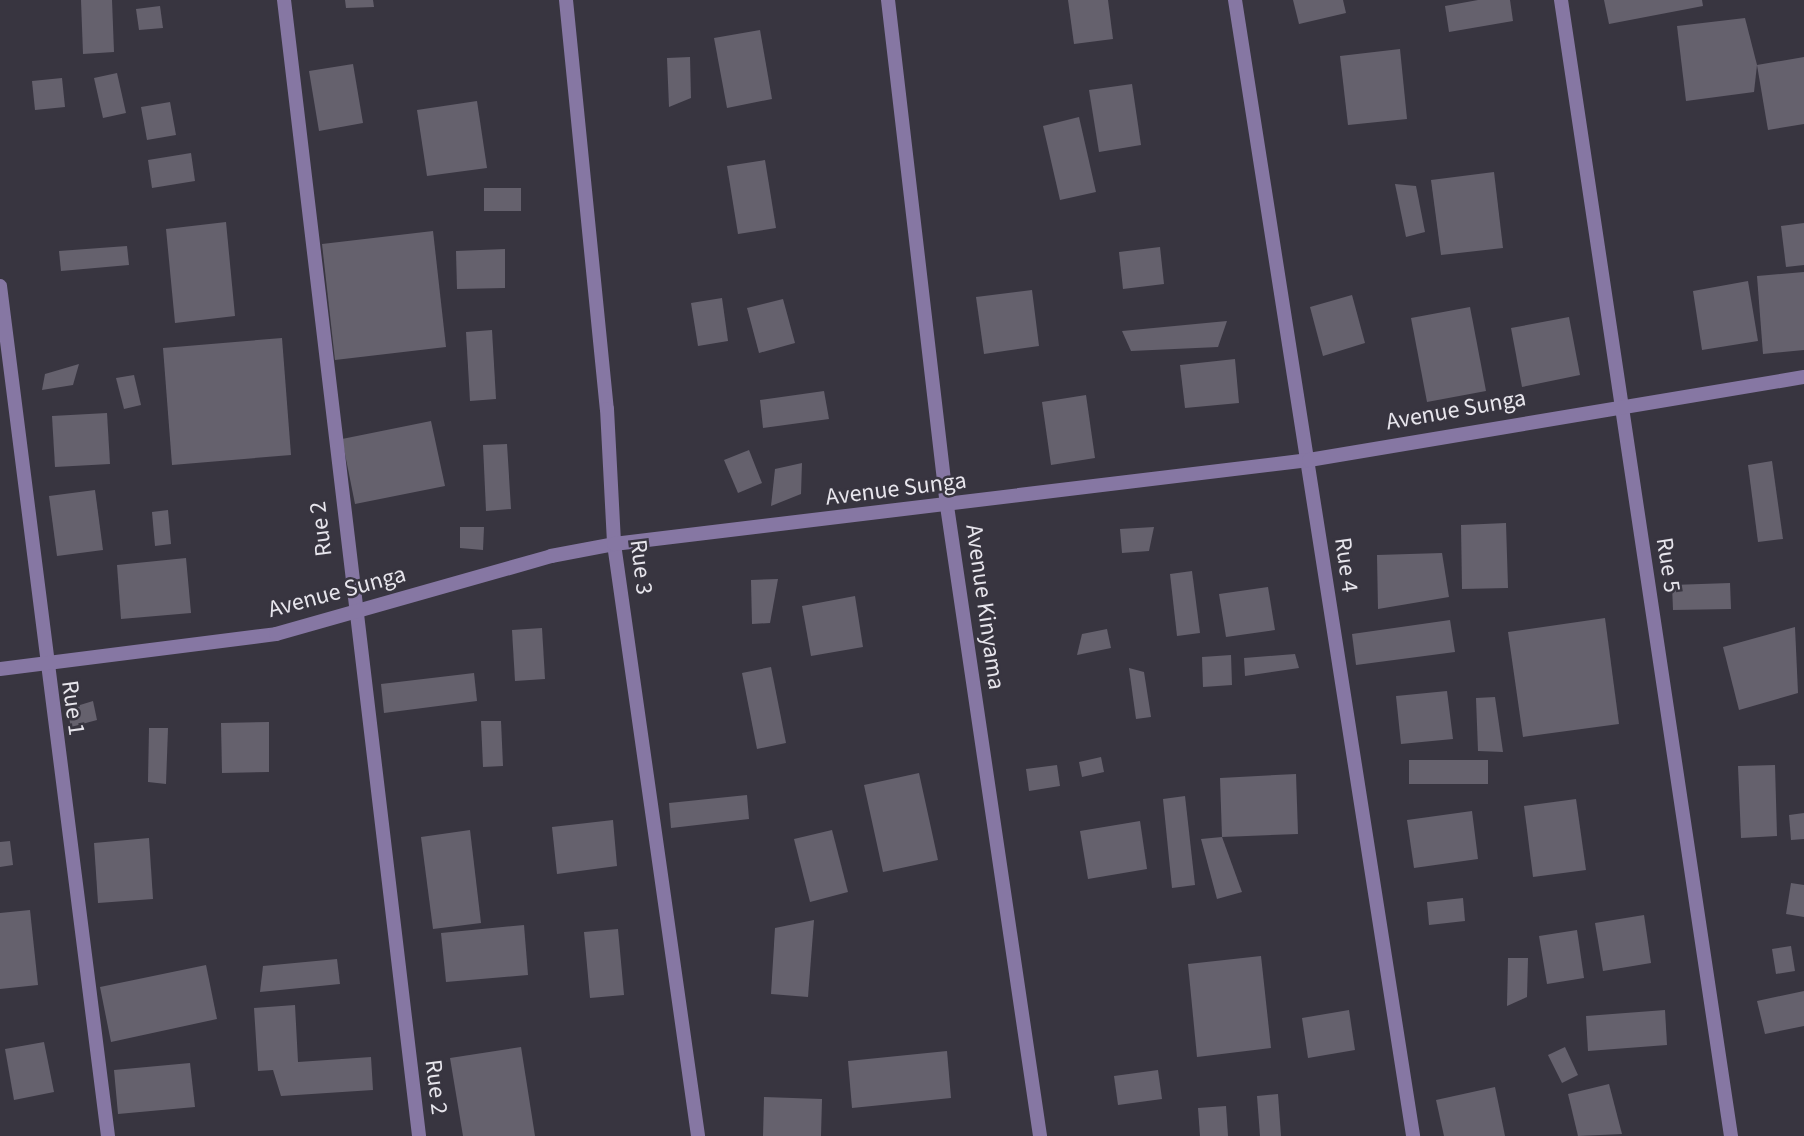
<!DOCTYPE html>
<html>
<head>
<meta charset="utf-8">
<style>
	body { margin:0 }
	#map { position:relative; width:1804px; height:1136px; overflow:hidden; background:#383540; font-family:"Source Sans 3",sans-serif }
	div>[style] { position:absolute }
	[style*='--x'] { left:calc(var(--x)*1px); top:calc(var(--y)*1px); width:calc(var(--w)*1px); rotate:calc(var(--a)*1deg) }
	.building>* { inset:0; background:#65616d }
	.minor>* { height:14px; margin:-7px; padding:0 7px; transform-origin:7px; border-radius:7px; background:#8677a3 }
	span { translate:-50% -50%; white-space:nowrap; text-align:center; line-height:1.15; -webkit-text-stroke:5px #383540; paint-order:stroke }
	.street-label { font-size:24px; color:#e7e5ec }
</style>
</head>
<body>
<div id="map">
	<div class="building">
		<i style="clip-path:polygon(81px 0,112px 0,114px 52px,83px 54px)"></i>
		<i style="clip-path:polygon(345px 0,373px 0,374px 7px,346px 8px)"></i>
		<i style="clip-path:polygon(1068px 0,1108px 0,1113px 39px,1074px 44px)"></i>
		<i style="clip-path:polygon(1293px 0,1343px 0,1346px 13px,1299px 24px)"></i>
		<i style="clip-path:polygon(1478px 0,1510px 0,1513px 21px,1449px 32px,1445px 6px)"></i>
		<i style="clip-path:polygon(1604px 0,1702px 0,1703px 6px,1609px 24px)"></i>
		<i style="clip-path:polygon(160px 6px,163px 28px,139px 30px,136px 9px)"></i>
		<i style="clip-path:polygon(1745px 18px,1757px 65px,1754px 92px,1686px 101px,1677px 26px)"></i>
		<i style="clip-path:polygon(760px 30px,772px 99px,727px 108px,714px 38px)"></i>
		<i style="clip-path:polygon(1400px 49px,1407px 119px,1348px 125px,1340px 56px)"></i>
		<i style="clip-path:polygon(690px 57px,691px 98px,669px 107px,667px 58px)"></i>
		<i style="clip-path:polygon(1804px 57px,1804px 124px,1768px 130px,1757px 65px)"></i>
		<i style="clip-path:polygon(353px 64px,363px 123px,319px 131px,309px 71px)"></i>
		<i style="clip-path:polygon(117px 73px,126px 113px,103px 118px,94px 78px)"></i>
		<i style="clip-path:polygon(62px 78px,65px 107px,35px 110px,32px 81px)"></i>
		<i style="clip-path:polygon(1132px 84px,1141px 145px,1099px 152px,1089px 90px)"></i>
		<i style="clip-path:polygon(477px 101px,487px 168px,427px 176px,417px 110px)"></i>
		<i style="clip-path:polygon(170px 102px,176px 135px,147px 140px,141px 107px)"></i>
		<i style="clip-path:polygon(1079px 117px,1096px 192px,1060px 200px,1043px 126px)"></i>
		<i style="clip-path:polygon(191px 153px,195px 181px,152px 188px,148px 160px)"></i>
		<i style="clip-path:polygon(765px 160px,776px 228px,738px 234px,727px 166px)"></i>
		<i style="clip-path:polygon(1494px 172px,1503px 248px,1441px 255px,1431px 180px)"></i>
		<i style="clip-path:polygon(1395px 184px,1416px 186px,1425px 232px,1406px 237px)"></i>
		<i style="clip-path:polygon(484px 188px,521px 188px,521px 211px,484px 211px)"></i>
		<i style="clip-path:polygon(226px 222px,235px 316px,175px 323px,166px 229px)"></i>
		<i style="clip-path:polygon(1804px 223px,1804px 265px,1786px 267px,1781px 226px)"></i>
		<i style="clip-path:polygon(433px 231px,446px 347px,335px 360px,322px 244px)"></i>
		<i style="clip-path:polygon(127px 246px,129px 265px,61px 271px,59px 251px)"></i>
		<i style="clip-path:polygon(1160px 247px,1164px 284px,1123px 289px,1119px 252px)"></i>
		<i style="clip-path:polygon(505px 249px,505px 288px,457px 289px,456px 251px)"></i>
		<i style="clip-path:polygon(1804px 272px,1804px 350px,1763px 354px,1757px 276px)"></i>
		<i style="clip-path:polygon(1748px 281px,1758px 341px,1702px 350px,1693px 291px)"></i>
		<i style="clip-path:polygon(1032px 290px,1039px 346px,984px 354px,976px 297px)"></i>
		<i style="clip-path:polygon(1352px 295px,1365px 343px,1323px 356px,1310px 307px)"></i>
		<i style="clip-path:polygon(722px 298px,728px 341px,698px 346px,691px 303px)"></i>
		<i style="clip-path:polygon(783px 299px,795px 343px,759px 353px,747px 308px)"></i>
		<i style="clip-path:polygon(1470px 307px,1486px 391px,1427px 402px,1411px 318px)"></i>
		<i style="clip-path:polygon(1569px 317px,1580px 375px,1522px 387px,1511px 328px)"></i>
		<i style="clip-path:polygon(1227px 321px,1218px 347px,1131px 351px,1122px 331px)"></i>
		<i style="clip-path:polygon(492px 330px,496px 399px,470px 401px,466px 332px)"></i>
		<i style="clip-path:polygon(282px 338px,291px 455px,172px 465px,163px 348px)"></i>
		<i style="clip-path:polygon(1235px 359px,1239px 403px,1185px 408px,1180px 365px)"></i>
		<i style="clip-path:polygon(79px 364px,73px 385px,42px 390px,45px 374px)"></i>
		<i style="clip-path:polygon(134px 375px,141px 405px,124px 409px,116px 378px)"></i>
		<i style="clip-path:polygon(824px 391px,829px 419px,763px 428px,760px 400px)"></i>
		<i style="clip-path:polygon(1086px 395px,1095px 458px,1051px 465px,1042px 402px)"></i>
		<i style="clip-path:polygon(107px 413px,110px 464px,55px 467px,52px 416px)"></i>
		<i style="clip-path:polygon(431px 421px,445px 486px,355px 504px,342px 439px)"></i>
		<i style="clip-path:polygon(507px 444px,511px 509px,486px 511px,483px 445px)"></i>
		<i style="clip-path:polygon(749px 450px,762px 483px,738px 493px,724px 460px)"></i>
		<i style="clip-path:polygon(1772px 461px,1783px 539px,1758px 542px,1748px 465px)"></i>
		<i style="clip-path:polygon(802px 463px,801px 494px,771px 506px,775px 469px)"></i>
		<i style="clip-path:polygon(95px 490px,103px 550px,57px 556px,49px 496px)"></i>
		<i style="clip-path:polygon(168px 510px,171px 544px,155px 546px,152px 512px)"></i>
		<i style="clip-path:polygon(1506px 523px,1508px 588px,1462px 589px,1461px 525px)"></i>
		<i style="clip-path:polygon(460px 527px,484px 527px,483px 550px,460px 548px)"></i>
		<i style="clip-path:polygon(1154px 527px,1149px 551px,1122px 553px,1120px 529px)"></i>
		<i style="clip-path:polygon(1442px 553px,1449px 597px,1378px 609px,1377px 555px)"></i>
		<i style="clip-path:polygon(186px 558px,191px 613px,121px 619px,117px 565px)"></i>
		<i style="clip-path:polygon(1192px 571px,1200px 633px,1177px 636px,1170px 574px)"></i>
		<i style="clip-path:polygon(778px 579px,770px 623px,752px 624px,751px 580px)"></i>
		<i style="clip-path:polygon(1730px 583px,1731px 609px,1673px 610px,1672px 585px)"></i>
		<i style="clip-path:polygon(1268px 587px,1275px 630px,1226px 637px,1219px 594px)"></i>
		<i style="clip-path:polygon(855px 596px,863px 647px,811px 656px,802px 606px)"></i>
		<i style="clip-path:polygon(1605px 618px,1619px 724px,1523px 737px,1508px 632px)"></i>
		<i style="clip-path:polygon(1450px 620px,1455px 652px,1356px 665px,1352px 634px)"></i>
		<i style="clip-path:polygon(1795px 627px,1798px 693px,1739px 710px,1723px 647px)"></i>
		<i style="clip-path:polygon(542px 628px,545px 679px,515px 681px,512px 630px)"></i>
		<i style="clip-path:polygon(1107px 629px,1111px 648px,1077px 655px,1082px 634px)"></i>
		<i style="clip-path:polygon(1295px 654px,1299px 668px,1245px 676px,1244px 658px)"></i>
		<i style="clip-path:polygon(1231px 655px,1232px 685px,1203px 687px,1202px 657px)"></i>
		<i style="clip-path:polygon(771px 667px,786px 743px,757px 749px,742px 673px)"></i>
		<i style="clip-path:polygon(1129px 668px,1144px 672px,1151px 717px,1136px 719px)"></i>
		<i style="clip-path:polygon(474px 673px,477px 701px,384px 713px,381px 684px)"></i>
		<i style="clip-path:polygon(1447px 691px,1453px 739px,1401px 744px,1396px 696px)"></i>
		<i style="clip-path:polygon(1495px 697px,1503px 752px,1478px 751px,1476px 698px)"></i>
		<i style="clip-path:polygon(93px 701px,97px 720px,71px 727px,67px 709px)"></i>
		<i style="clip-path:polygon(481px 721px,501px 721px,503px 766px,483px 767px)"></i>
		<i style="clip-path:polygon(269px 722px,269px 772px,222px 773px,221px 723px)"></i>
		<i style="clip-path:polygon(149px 728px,168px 728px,166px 784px,148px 782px)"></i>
		<i style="clip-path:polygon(1101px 757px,1104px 772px,1082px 777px,1079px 762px)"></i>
		<i style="clip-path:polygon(1409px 760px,1488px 760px,1488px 784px,1409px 784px)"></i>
		<i style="clip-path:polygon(1057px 765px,1060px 786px,1029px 791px,1026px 769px)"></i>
		<i style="clip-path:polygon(1775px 765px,1777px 836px,1741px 838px,1738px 766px)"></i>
		<i style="clip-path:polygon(919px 773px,938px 860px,883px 872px,864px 785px)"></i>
		<i style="clip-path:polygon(1296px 774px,1298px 834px,1222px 837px,1220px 778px)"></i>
		<i style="clip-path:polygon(747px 795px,749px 819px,671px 828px,669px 803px)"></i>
		<i style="clip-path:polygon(1185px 796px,1195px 885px,1172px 888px,1163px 799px)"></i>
		<i style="clip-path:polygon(1576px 799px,1586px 870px,1533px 877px,1524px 806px)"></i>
		<i style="clip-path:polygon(1472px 811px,1478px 859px,1414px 868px,1407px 820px)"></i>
		<i style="clip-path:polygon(1804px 813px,1804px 839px,1791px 840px,1789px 815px)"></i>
		<i style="clip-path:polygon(613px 820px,617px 866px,557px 874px,552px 827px)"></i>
		<i style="clip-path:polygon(1140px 821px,1147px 869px,1088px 879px,1080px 831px)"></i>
		<i style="clip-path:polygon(470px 830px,481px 923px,433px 929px,421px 837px)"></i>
		<i style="clip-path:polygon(832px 830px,848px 892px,810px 902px,794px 839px)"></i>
		<i style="clip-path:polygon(1222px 837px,1242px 892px,1217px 899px,1201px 839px)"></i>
		<i style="clip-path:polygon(149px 838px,153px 899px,98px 903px,94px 843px)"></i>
		<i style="clip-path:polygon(10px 841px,13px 865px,0 867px,0 842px)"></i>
		<i style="clip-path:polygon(1791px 883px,1804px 885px,1804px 917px,1786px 914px)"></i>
		<i style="clip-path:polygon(1463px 898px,1465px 921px,1429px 925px,1427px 902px)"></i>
		<i style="clip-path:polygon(30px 910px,38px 985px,0 989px,0 913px)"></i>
		<i style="clip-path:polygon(1644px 915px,1651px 963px,1603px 971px,1595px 923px)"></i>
		<i style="clip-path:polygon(814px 920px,808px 997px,771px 994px,775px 928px)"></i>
		<i style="clip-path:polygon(524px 925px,528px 975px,446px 982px,441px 933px)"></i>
		<i style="clip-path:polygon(618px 929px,624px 995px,590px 998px,584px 932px)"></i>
		<i style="clip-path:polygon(1577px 930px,1584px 978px,1547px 984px,1539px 936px)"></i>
		<i style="clip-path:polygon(1791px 946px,1795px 971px,1776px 974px,1772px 949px)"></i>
		<i style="clip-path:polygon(1261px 956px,1271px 1048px,1197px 1057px,1188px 964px)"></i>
		<i style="clip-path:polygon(1508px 958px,1528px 958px,1527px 997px,1507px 1006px)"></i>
		<i style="clip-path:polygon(337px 959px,340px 984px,260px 992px,263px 966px)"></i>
		<i style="clip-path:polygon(206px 965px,217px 1019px,111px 1042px,100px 987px)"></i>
		<i style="clip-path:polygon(1804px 991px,1804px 1026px,1765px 1034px,1757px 1001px)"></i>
		<i style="clip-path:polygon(295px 1005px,298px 1062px,371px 1057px,373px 1090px,281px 1096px,273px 1070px,258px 1071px,254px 1008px)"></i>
		<i style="clip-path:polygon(1349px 1010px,1355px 1050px,1308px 1058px,1302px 1018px)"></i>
		<i style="clip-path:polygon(1665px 1010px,1667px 1045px,1588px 1051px,1586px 1016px)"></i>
		<i style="clip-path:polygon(44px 1042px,54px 1092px,14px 1100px,5px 1049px)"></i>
		<i style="clip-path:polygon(521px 1047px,535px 1136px,463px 1136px,450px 1058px)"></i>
		<i style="clip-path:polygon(1565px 1047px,1578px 1075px,1562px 1083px,1548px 1055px)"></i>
		<i style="clip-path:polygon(947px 1051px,951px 1098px,852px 1108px,848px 1061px)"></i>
		<i style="clip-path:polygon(190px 1063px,195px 1107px,118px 1114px,114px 1070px)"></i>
		<i style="clip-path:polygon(1158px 1070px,1162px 1099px,1118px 1105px,1114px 1076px)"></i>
		<i style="clip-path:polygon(1609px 1084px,1622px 1134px,1578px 1136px,1568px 1094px)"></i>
		<i style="clip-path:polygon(1495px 1087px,1505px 1136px,1444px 1136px,1436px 1100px)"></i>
		<i style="clip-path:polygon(1278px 1094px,1281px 1136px,1260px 1136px,1257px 1096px)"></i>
		<i style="clip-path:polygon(764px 1097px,822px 1099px,821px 1136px,763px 1136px)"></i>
		<i style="clip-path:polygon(1226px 1106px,1228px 1136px,1200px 1136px,1198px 1108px)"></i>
	</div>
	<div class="minor">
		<i style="--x:284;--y:0;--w:1144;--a:83.22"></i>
		<i style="--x:566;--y:0;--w:411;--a:84.3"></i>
		<i style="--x:607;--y:409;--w:135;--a:87"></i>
		<i style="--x:614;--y:544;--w:598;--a:81.92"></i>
		<i style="--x:888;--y:0;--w:509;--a:83.35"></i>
		<i style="--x:947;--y:506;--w:637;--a:81.6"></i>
		<i style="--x:1235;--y:0;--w:1150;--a:81.09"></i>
		<i style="--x:1561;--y:0;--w:1149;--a:81.49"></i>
		<i style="--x:0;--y:286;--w:857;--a:82.76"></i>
		<i style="--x:0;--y:669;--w:278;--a:-7.2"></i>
		<i style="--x:276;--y:634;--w:286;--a:-15.8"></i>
		<i style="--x:551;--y:556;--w:64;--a:-10.8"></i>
		<i style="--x:614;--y:544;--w:700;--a:-6.89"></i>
		<i style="--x:1309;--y:460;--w:502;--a:-9.52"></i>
	</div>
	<div class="street-label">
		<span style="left:1456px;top:410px;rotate:-10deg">Avenue Sunga</span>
		<span style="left:896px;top:489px;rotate:-7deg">Avenue Sunga</span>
		<span style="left:321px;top:529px;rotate:-97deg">Rue 2</span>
		<span style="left:1346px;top:565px;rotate:82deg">Rue 4</span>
		<span style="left:1668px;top:565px;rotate:81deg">Rue 5</span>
		<span style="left:641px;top:567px;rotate:83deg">Rue 3</span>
		<span style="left:337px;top:592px;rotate:-15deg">Avenue Sunga</span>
		<span style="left:985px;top:607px;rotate:82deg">Avenue Kinyama</span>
		<span style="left:73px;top:708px;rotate:82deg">Rue 1</span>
		<span style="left:436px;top:1087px;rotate:83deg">Rue 2</span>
	</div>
</div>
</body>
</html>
